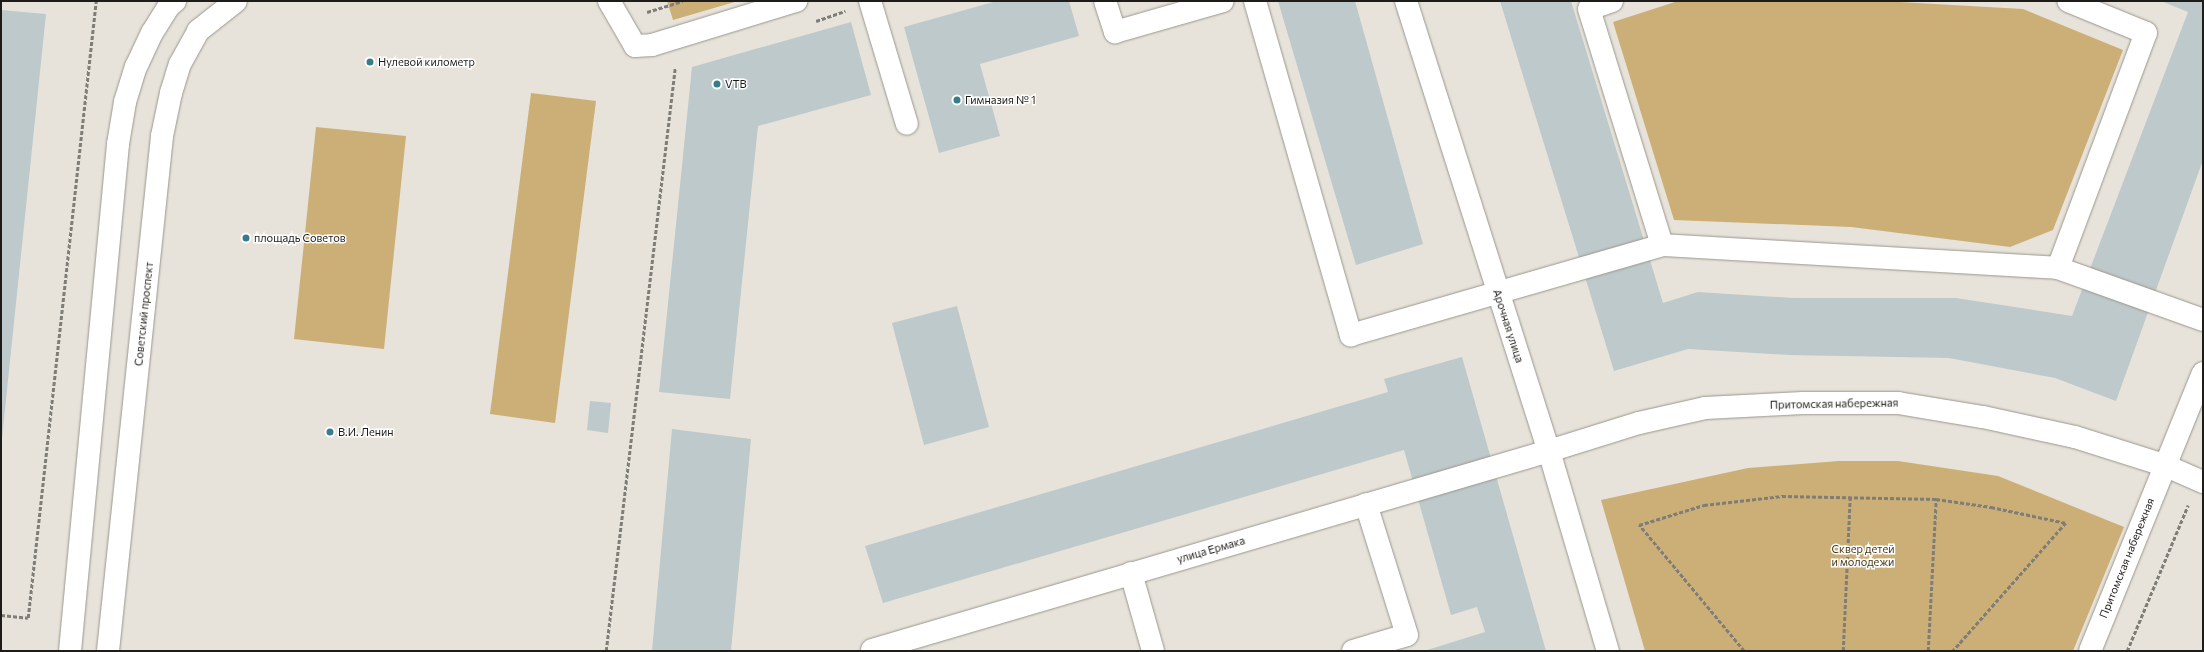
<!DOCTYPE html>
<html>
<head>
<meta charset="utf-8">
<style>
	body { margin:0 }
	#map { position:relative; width:2204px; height:652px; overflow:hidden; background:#e7e3da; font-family:Commissioner,sans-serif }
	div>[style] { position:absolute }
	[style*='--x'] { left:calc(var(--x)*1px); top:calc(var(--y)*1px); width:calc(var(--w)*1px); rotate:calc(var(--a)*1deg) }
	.green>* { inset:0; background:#ccaf76 }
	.building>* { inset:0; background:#bec9cb }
	.path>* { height:2.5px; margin-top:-1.25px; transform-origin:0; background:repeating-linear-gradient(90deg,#7f7d77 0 4px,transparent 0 6px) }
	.roads { filter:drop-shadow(0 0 1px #9a968e) drop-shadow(0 0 1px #9a968e) }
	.minor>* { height:22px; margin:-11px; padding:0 11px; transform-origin:11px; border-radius:11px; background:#fff }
	.major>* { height:22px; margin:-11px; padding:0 11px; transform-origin:11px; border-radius:11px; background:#fff }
	.dots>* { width:11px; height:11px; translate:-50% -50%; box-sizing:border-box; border:2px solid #fff; border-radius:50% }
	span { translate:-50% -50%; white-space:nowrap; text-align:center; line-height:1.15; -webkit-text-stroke:3px #fff; paint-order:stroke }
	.poi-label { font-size:11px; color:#1d1c19 }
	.left { translate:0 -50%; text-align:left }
	.street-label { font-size:11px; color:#1d1c19 }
	.park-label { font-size:11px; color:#473716 }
	.frame { position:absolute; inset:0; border:2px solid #1d1c19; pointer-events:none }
</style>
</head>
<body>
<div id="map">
	<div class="green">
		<i style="clip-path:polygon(667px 1px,738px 1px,673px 20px)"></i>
		<i style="clip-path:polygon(1678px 1px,1882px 1px,2023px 9px,2123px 50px,2053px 230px,2010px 247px,1851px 227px,1674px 220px,1613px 22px)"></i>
		<i style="clip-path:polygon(531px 93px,596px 101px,555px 423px,490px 414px)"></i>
		<i style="clip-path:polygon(316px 127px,406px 136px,384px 349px,294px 339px)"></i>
		<i style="clip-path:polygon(1839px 461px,1898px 461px,1998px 476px,2124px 527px,2073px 651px,1645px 651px,1601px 500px,1748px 468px)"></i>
	</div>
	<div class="building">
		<i style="clip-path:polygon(997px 1px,1069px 1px,1079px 36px,980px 64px,1000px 136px,939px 153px,904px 27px)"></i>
		<i style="clip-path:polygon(1278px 1px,1355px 1px,1423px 244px,1356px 265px)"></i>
		<i style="clip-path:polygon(1500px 1px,1571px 1px,1663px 303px,1698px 292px,1794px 298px,1956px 298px,2072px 316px,2188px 12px,2161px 1px,2203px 1px,2203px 160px,2116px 401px,2055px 378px,1949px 358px,1790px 355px,1688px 349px,1614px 371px)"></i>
		<i style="clip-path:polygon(1px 10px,46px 14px,2px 438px,1px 438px)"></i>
		<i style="clip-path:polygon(851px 22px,871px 95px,758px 126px,730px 399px,659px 392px,692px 67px)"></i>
		<i style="clip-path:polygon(957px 306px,989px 427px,924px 445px,892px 323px)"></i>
		<i style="clip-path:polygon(1462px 357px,1546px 651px,1424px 651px,1485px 632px,1477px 607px,1451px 615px,1404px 450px,883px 603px,865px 546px,1388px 392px,1384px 379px)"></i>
		<i style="clip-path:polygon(590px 401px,611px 403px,608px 433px,587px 430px)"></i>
		<i style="clip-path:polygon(672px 429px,751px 439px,731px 651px,652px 651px)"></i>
	</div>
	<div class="path">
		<i style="--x:647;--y:12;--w:37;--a:-17"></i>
		<i style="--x:816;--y:21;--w:31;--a:-19"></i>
		<i style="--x:1;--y:615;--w:27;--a:6"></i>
		<i style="--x:28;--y:618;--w:621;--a:-83.71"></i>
		<i style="--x:606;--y:651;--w:587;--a:-83.25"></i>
		<i style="--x:1744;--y:651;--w:164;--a:-129.8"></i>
		<i style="--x:1639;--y:525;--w:68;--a:-17.1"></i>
		<i style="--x:1704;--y:505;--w:79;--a:-6.6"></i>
		<i style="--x:1782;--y:496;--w:154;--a:1.1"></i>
		<i style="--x:1936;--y:499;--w:56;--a:8.3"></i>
		<i style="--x:1991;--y:507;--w:77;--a:12"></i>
		<i style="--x:2066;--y:523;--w:171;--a:131.4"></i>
		<i style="--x:1843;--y:651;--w:155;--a:-87.4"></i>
		<i style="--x:1928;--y:651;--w:152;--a:-87"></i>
		<i style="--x:2127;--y:651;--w:158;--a:-67.3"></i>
	</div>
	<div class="roads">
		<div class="minor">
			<i style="--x:609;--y:1;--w:52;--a:60"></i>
			<i style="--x:635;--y:46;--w:17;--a:-3"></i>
			<i style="--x:652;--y:45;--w:151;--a:-17"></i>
			<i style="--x:870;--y:1;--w:128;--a:73.3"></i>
			<i style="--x:1105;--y:1;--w:33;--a:72"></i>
			<i style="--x:1115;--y:32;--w:112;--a:-16"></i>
			<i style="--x:1255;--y:1;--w:348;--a:74"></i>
			<i style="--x:1351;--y:335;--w:324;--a:-16.1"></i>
			<i style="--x:1406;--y:1;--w:472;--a:72.4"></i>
			<i style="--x:1549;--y:451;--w:209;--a:73.6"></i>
			<i style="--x:1612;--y:1;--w:24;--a:161"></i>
			<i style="--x:1589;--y:9;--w:247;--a:72.8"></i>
			<i style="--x:1662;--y:245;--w:397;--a:3.3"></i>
			<i style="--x:2058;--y:268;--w:251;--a:-69.5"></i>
			<i style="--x:2146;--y:33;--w:84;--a:-157.7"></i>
			<i style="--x:2058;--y:268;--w:154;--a:19.7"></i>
			<i style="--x:1131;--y:573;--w:81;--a:74.2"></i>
			<i style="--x:872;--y:650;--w:706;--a:-16.38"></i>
			<i style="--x:1549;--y:451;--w:94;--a:-17.3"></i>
			<i style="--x:1639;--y:423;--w:68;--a:-12.8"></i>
			<i style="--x:1705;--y:408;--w:98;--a:-2.9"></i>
			<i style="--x:1803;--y:403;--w:95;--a:0"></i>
			<i style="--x:1898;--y:403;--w:86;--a:9.4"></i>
			<i style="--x:1983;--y:417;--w:94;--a:12.3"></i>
			<i style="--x:2075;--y:437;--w:93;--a:17.5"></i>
			<i style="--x:2164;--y:465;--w:43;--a:23.6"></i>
			<i style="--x:1353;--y:651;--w:56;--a:-16.5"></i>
			<i style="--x:1407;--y:635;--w:137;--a:-107.4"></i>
			<i style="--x:2090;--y:651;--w:300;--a:-67.9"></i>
		</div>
		<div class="major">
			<i style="--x:70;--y:651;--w:509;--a:-84.59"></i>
			<i style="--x:118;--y:144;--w:43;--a:-80.5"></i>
			<i style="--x:125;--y:102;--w:37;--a:-73"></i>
			<i style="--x:136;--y:67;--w:38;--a:-65"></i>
			<i style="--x:152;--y:33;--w:32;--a:-58"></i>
			<i style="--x:169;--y:6;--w:8;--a:-40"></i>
			<i style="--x:108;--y:651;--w:518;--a:-84.01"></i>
			<i style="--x:162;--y:136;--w:44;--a:-78.2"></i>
			<i style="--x:171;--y:93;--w:30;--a:-73"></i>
			<i style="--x:180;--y:64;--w:38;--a:-61"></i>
			<i style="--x:198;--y:31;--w:48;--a:-38.3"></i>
		</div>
	</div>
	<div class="dots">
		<i style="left:370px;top:62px;background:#367c89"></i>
		<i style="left:717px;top:84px;background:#367c89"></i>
		<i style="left:957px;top:100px;background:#367c89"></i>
		<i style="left:246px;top:238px;background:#367c89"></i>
		<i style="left:330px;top:432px;background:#367c89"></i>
	</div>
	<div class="poi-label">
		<span class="left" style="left:378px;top:62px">Нулевой километр</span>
		<span class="left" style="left:725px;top:84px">VTB</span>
		<span class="left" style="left:965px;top:100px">Гимназия № 1</span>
		<span class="left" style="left:254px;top:238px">площадь Советов</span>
		<span class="left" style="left:338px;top:432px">В.И. Ленин</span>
	</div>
	<div class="street-label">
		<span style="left:144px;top:314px;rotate:-84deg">Советский проспект</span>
		<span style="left:1508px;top:326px;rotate:72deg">Арочная улица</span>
		<span style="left:1834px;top:404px;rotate:-1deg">Притомская набережная</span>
		<span style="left:1211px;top:550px;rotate:-16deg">улица Ермака</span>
		<span style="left:2127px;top:558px;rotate:-68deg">Притомская набережная</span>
	</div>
	<div class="park-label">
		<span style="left:1863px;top:556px">Сквер детей<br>и молодежи</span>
	</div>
	<div class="frame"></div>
</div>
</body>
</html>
